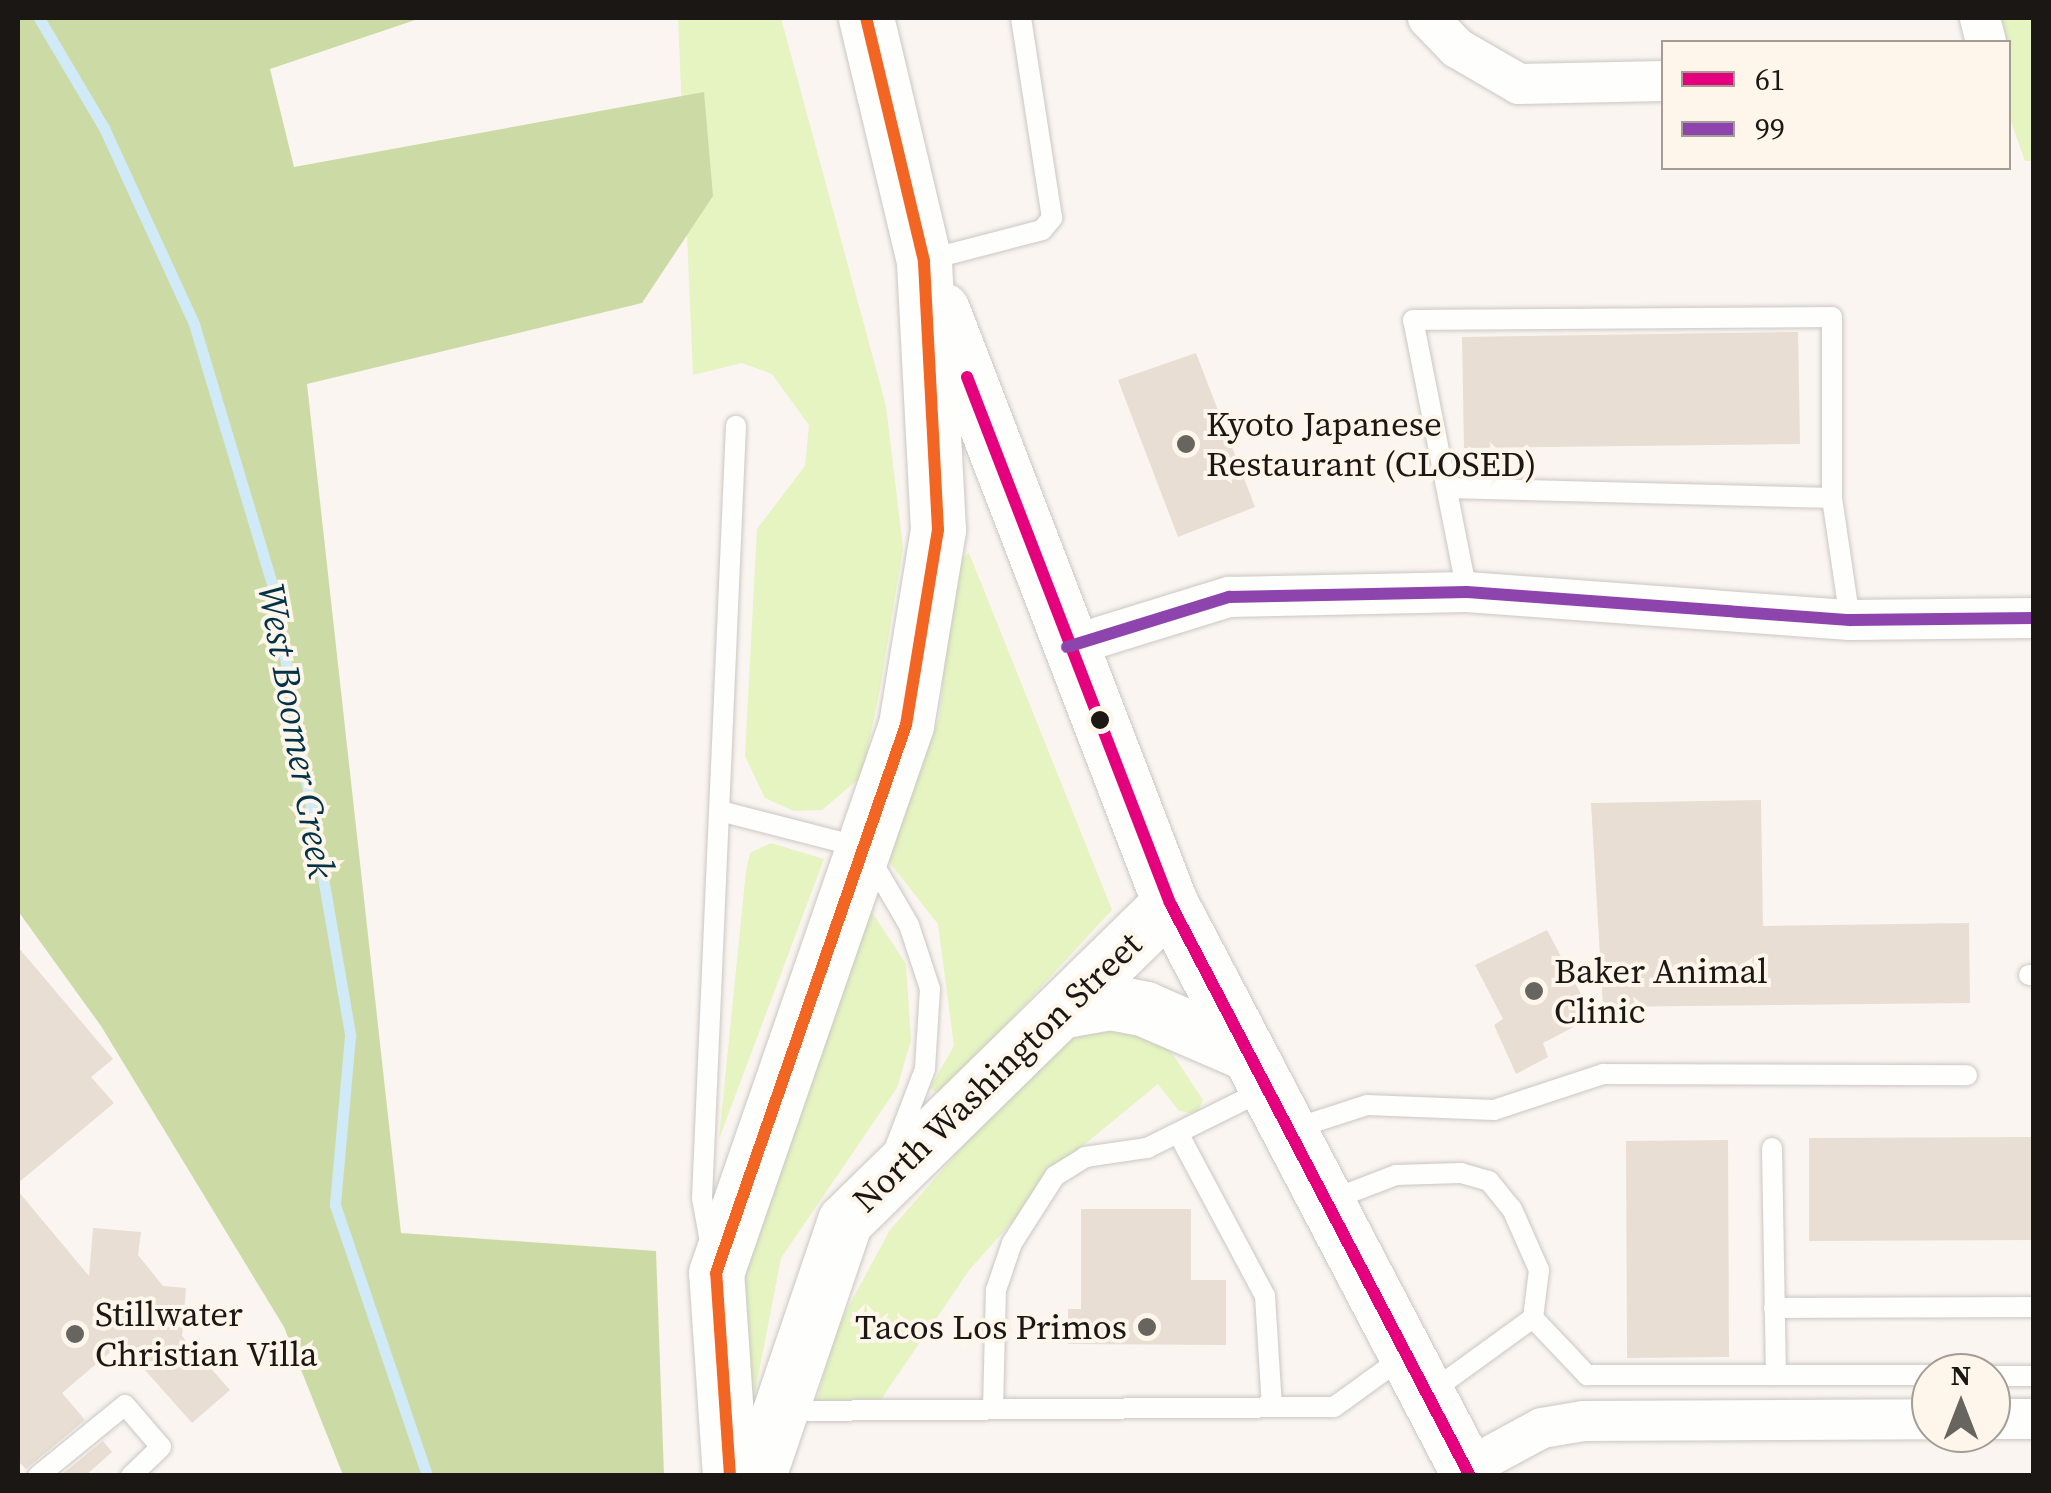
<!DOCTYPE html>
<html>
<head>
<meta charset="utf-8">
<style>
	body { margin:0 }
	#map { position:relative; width:2051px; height:1493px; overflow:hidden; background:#faf5f0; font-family:"Source Serif 4",serif }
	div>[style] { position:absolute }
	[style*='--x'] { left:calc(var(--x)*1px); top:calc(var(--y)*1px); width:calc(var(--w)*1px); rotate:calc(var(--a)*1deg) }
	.green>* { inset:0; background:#e5f4c1 }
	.forest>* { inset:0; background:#ccdba5 }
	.stream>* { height:11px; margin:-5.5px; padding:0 5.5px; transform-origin:5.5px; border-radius:5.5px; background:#d1eaf8 }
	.building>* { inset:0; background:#e8ded3 }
	.roads { filter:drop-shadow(0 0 2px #cbc7c3) drop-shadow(0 0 2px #cbc7c3) }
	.lane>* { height:20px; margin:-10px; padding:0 10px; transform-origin:10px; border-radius:10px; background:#fefefd }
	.street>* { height:40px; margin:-20px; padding:0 20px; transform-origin:20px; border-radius:20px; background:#fefefd }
	.secondary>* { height:55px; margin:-27.5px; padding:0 27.5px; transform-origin:27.5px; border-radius:27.5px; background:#fefefd }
	.bus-1>* { height:12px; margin:-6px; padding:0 6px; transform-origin:6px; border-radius:6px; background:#e5007d }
	.bus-2>* { height:12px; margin:-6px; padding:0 6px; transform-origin:6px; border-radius:6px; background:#8e44ad }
	.bus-3>* { height:12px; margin:-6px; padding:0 6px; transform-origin:6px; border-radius:6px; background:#f26522 }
	.dots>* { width:28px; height:28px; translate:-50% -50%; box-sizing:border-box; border:5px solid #fff6eb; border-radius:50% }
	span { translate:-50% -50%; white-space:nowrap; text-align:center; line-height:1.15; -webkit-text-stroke:8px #fff6eb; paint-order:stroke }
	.poi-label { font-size:35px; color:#1a1714 }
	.left { translate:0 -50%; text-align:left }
	.right { translate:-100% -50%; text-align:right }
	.street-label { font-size:35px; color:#1a1714 }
	.water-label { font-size:38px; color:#003348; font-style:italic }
	.frame { position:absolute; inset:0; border:20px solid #1a1714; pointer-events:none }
	.legend { position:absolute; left:1661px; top:40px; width:350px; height:130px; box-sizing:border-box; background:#fff6eb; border:2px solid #a39d95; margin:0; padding:12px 18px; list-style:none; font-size:30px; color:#1a1714 }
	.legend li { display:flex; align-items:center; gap:20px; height:50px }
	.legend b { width:50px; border:2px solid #a39d95 }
	.north { position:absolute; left:1911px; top:1353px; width:100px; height:100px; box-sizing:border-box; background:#fff6eb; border:2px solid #a39d95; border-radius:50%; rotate:0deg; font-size:28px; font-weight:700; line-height:40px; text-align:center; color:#1a1714 }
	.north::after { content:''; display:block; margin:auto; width:35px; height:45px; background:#686561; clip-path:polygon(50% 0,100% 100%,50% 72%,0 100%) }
</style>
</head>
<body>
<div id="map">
	<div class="green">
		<i style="clip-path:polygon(678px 18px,781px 18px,886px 406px,903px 548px,880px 689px,862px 776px,822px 810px,794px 811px,765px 798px,745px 756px,757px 529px,805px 466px,809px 425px,772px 374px,742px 363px,693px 375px)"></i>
		<i style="clip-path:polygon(1973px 18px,2033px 18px,2033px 161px,2025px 161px,2009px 116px,2008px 42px,1982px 42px)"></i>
		<i style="clip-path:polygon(969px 553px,1112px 910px,941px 1095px,930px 1088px,954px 1046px,938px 924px,886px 858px,939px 718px,955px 563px)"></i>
		<i style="clip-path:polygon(771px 843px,824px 859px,719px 1139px,746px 871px,750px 853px)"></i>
		<i style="clip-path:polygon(868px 906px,906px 964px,911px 1040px,897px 1088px,781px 1258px,751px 1413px,735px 1406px,749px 1225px)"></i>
		<i style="clip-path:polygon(1131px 1030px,1164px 1041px,1203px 1100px,1197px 1114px,1179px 1111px,1158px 1084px,1074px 1153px,970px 1269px,882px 1398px,861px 1412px,814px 1410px,837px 1328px,890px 1230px,1024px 1076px,1079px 1034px)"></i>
	</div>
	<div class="forest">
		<i style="clip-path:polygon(18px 18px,421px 18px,270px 69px,294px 167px,704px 92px,713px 196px,642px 303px,307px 384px,401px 1233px,656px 1251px,664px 1475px,343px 1475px,284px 1327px,101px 1026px,18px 911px)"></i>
	</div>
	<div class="stream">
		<i style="--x:39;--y:18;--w:128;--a:59.4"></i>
		<i style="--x:104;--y:128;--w:216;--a:65.3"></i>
		<i style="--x:194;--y:324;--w:276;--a:73.3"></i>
		<i style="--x:273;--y:588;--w:455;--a:80.2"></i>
		<i style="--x:350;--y:1036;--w:170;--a:95.1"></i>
		<i style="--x:335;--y:1205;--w:286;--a:71.2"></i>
	</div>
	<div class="building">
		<i style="clip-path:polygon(1798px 332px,1800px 444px,1464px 448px,1462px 337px)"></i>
		<i style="clip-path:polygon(1196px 353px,1255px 507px,1178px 537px,1118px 380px)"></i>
		<i style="clip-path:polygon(1761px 800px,1763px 926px,1969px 923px,1970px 1003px,1603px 1007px,1591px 803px)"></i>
		<i style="clip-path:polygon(1547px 930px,1593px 1017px,1543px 1043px,1548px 1057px,1516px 1074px,1494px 1025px,1503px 1019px,1475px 965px)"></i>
		<i style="clip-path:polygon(18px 947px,113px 1059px,91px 1077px,114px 1103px,18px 1183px)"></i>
		<i style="clip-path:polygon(2034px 1137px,2034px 1240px,1809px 1241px,1809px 1138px)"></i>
		<i style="clip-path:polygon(1728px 1140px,1729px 1357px,1627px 1358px,1626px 1141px)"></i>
		<i style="clip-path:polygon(18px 1191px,89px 1276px,93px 1228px,141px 1232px,138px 1255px,163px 1286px,186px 1288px,182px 1336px,230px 1390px,192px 1423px,121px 1343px,62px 1393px,85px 1420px,26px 1469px,18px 1461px)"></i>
		<i style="clip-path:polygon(1081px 1209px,1191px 1209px,1191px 1280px,1226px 1280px,1226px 1345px,1068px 1344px,1068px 1309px,1081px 1309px)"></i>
		<i style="clip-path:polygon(103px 1441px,112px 1452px,85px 1476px,60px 1476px)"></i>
	</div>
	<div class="roads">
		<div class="lane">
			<i style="--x:927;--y:260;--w:119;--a:-14.6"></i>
			<i style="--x:1042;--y:230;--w:16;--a:-50"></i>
			<i style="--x:1052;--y:218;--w:202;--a:-98.8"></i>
			<i style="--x:1448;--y:488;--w:384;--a:1.5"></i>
			<i style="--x:1467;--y:592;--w:277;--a:-101.2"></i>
			<i style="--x:1413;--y:320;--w:419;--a:-0.4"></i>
			<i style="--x:1832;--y:317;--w:181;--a:90"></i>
			<i style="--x:1832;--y:498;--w:123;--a:81.6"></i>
			<i style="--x:720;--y:811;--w:149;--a:14.4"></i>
			<i style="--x:864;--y:848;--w:89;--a:59.7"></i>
			<i style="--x:909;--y:925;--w:67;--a:71.8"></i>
			<i style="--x:930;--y:989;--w:80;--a:93.6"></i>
			<i style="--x:925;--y:1069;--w:87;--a:110.9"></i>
			<i style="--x:2029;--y:975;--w:5;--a:0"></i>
			<i style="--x:1290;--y:1130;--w:81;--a:-18"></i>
			<i style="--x:1367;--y:1105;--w:127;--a:2.3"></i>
			<i style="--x:1494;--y:1110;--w:115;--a:-18.3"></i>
			<i style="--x:1603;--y:1074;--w:364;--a:0.2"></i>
			<i style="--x:1178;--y:1133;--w:185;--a:61.9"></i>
			<i style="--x:1265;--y:1296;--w:111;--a:86.4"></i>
			<i style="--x:1772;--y:1148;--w:227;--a:89"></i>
			<i style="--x:1331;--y:1200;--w:70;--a:-21"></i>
			<i style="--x:1396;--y:1175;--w:65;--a:-1.8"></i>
			<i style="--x:1461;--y:1173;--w:29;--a:16"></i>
			<i style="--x:1489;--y:1181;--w:36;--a:51"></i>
			<i style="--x:1512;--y:1209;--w:67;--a:66.1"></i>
			<i style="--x:1539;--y:1270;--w:48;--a:97.1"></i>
			<i style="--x:1533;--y:1318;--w:130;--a:144.1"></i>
			<i style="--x:710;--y:1242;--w:45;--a:-100.3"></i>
			<i style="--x:702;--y:1198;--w:773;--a:-87.48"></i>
			<i style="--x:1774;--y:1308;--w:260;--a:-0.2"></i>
			<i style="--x:1533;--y:1318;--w:79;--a:46.5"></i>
			<i style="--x:1587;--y:1375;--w:344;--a:0"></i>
			<i style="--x:1991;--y:1376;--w:43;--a:0"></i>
			<i style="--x:993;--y:1409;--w:119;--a:-88.6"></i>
			<i style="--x:996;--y:1290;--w:50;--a:-71.2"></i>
			<i style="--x:1012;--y:1243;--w:80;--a:-57.3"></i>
			<i style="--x:1055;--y:1176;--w:36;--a:-32"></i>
			<i style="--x:1085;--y:1157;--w:63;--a:-8.3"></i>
			<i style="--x:1147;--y:1148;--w:131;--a:-26.4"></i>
			<i style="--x:785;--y:1411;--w:549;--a:-0.42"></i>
			<i style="--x:1334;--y:1407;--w:85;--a:-35.9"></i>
			<i style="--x:38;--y:1476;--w:112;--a:-39.2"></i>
			<i style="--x:125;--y:1405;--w:55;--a:49.4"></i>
			<i style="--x:161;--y:1447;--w:42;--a:136"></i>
		</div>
		<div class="street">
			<i style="--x:1428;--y:18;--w:42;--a:46"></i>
			<i style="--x:1457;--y:48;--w:72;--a:30.1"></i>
			<i style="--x:1519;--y:84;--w:145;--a:-1.2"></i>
			<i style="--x:1980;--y:18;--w:25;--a:76"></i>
			<i style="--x:1067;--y:647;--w:170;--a:-17.2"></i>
			<i style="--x:1229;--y:597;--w:238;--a:-1.2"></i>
			<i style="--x:1467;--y:592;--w:384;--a:4.2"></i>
			<i style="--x:1850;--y:620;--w:184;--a:-0.6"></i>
			<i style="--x:1991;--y:1419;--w:43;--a:0"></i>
			<i style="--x:1466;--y:1469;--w:86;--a:-28.3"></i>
			<i style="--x:1542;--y:1428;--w:42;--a:-9.7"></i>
			<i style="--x:1583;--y:1421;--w:348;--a:-0.3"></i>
		</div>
		<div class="secondary">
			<i style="--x:942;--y:310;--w:635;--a:68.97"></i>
			<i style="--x:1170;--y:903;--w:647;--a:62.37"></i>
			<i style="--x:1060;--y:1011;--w:51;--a:-10.2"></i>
			<i style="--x:1110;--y:1002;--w:36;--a:11"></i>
			<i style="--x:1145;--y:1009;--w:111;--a:23.3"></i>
			<i style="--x:730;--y:1476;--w:203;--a:-93.9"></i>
			<i style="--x:716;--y:1273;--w:580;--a:-70.88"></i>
			<i style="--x:906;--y:725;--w:198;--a:-80.7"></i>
			<i style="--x:938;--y:530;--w:269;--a:-93"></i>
			<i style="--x:924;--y:261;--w:250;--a:-103.4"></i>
			<i style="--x:758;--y:1476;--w:269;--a:-71.2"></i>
			<i style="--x:845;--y:1221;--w:455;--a:-44.4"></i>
		</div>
	</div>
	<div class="bus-1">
		<i style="--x:967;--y:377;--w:564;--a:68.9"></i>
		<i style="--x:1170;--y:903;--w:647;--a:62.37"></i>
	</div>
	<div class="bus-2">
		<i style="--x:1067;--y:647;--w:170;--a:-17.2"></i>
		<i style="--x:1229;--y:597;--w:238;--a:-1.2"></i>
		<i style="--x:1467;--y:592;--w:384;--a:4.2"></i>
		<i style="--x:1850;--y:620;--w:184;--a:-0.6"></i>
	</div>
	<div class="bus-3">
		<i style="--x:730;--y:1476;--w:203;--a:-93.9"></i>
		<i style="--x:716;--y:1273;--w:580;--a:-70.88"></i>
		<i style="--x:906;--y:725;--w:198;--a:-80.7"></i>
		<i style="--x:938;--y:530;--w:269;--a:-93"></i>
		<i style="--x:924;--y:261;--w:250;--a:-103.4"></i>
	</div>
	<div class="dots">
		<i style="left:1186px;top:444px;background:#686561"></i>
		<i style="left:1100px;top:720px;background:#1a1714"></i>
		<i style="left:1534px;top:991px;background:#686561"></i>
		<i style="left:1147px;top:1327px;background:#686561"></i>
		<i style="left:75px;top:1334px;background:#686561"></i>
	</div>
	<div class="poi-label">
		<span class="left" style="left:1206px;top:444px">Kyoto Japanese<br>Restaurant (CLOSED)</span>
		<span class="left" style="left:1554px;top:991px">Baker Animal<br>Clinic</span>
		<span class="left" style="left:95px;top:1334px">Stillwater<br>Christian Villa</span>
		<span class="right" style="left:1127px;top:1327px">Tacos Los Primos</span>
	</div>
	<div class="street-label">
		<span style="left:997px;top:1072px;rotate:-44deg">North Washington Street</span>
	</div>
	<div class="water-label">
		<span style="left:296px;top:731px;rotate:80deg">West Boomer Creek</span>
	</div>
	<div class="frame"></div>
	<ul class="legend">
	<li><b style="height:12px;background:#e5007d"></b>61</li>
	<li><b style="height:12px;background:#8e44ad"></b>99</li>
	</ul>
	<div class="north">N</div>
</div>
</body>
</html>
